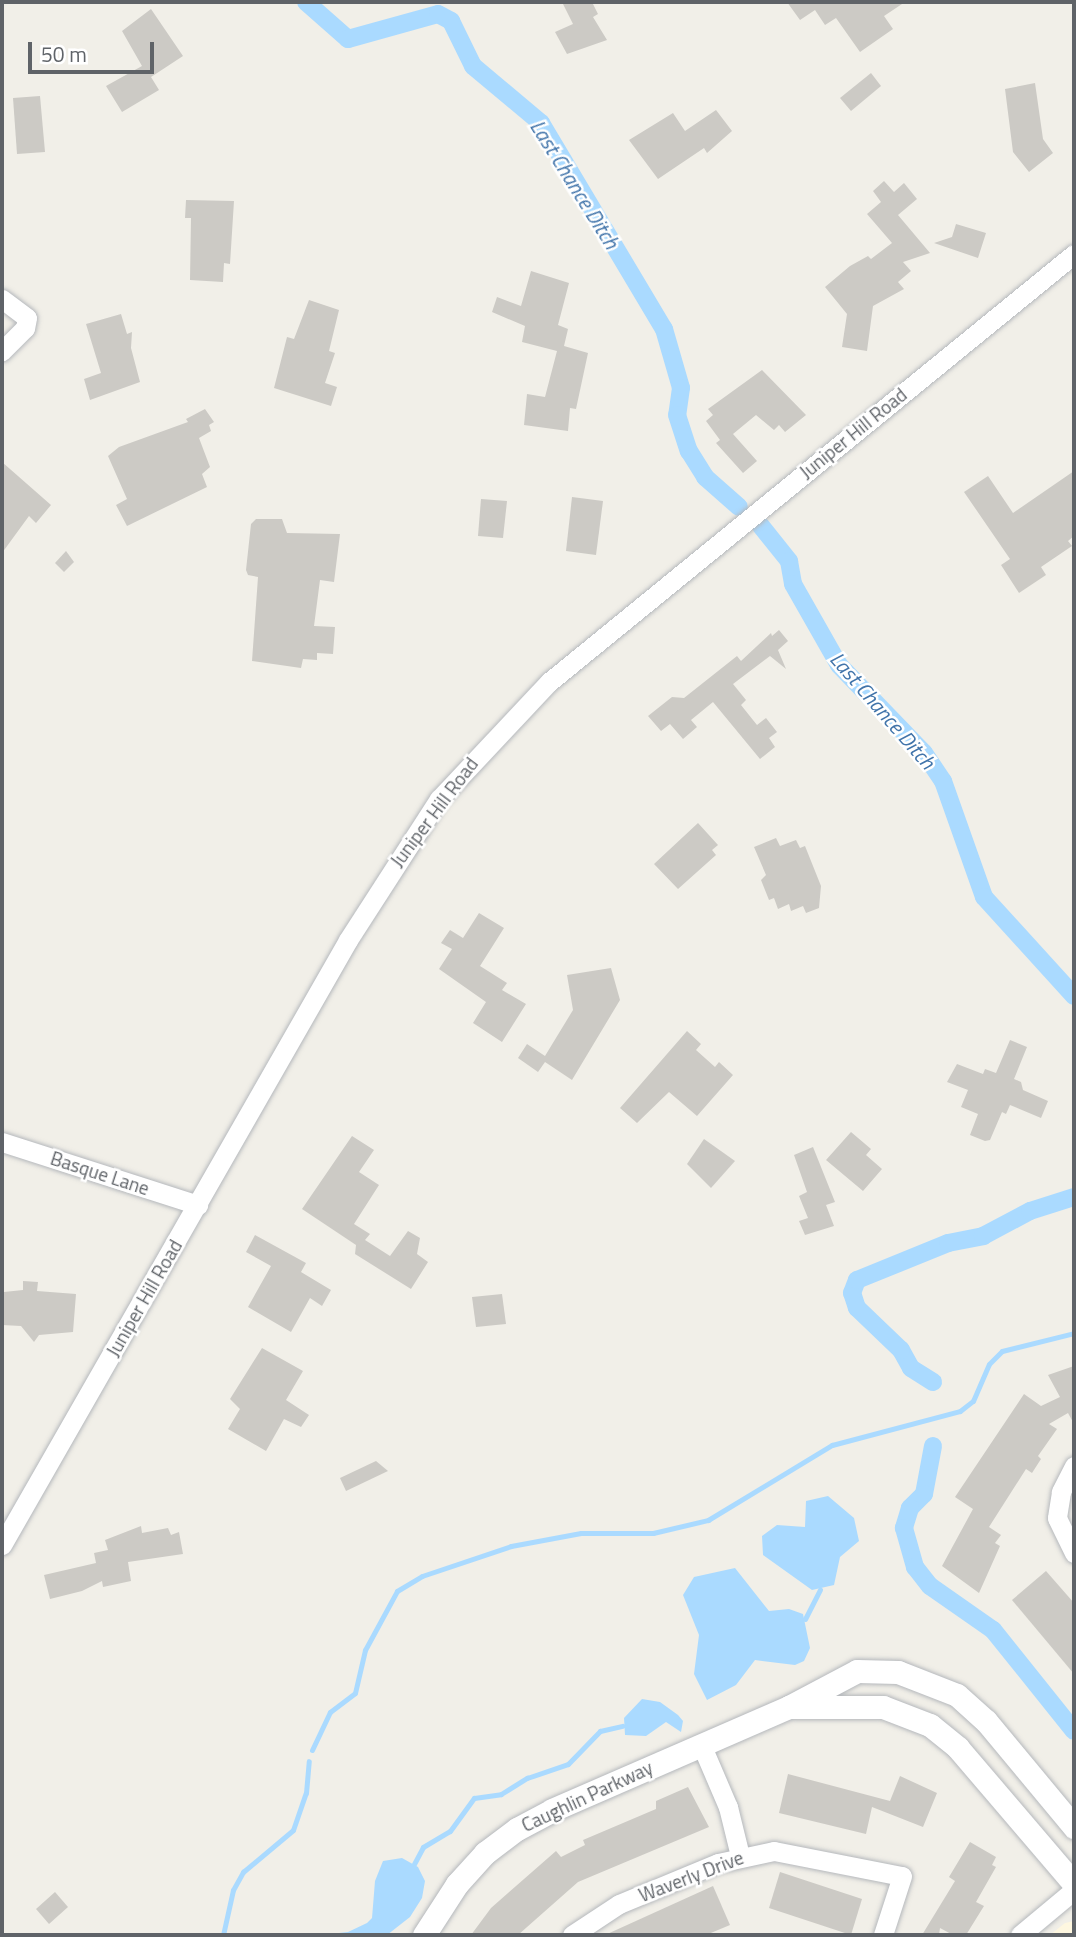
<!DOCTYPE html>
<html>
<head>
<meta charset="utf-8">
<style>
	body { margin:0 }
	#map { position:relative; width:1076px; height:1937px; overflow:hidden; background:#f1efe8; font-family:"Titillium Web",sans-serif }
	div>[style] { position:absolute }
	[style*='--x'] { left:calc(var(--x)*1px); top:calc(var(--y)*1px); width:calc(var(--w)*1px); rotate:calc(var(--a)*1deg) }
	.commercial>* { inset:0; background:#fef7e0 }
	.water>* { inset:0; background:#aadaff }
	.stream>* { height:5px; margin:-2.5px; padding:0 2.5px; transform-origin:2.5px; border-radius:2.5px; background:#aadaff }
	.canal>* { height:18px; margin:-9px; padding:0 9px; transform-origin:9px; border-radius:9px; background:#aadaff }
	.building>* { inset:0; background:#cccac5 }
	.roads { filter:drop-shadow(0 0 2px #b5b8bc) drop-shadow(0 0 2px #b5b8bc) }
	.minor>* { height:19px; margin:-9.5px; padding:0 9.5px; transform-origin:9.5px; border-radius:9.5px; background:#fff }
	.tertiary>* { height:23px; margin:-11.5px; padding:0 11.5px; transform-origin:11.5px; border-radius:11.5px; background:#fff }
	span { translate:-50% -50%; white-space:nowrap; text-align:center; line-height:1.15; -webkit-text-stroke:5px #fff; paint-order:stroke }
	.street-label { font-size:19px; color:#5f6368 }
	.water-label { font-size:21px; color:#4174aa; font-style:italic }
	.frame { position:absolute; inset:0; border:4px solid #5f6368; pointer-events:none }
	.scale { position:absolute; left:28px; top:42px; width:126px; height:32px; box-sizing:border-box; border:4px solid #5f6368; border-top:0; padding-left:9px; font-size:21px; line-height:24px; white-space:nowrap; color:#5f6368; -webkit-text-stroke:5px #fff; paint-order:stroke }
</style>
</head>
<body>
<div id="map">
	<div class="commercial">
		<i style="clip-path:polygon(1074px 1921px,1074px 1935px,1050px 1935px,1065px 1923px)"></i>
	</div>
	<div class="water">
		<i style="clip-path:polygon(828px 1496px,854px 1518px,859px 1541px,840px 1557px,834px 1585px,812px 1590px,763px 1555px,762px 1536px,777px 1525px,805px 1527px,806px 1501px)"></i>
		<i style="clip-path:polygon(735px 1568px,769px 1611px,789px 1609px,803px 1614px,810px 1648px,804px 1661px,795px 1665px,755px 1660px,736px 1685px,707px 1700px,694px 1674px,699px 1635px,683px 1595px,694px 1577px)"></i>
		<i style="clip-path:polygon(642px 1699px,660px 1702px,678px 1715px,683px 1721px,681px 1732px,666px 1722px,646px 1736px,625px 1735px,624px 1718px)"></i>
		<i style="clip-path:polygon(402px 1858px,418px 1867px,425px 1881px,422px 1898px,410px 1917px,387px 1935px,321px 1935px,348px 1932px,367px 1923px,372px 1918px,375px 1881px,383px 1861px)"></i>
	</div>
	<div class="stream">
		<i style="--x:805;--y:1619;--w:33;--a:-63"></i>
		<i style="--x:312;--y:1750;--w:42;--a:-64.7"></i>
		<i style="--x:330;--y:1712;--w:31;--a:-37"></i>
		<i style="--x:355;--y:1693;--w:44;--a:-76.9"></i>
		<i style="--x:365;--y:1650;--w:67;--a:-61.5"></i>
		<i style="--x:397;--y:1591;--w:29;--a:-31"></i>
		<i style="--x:422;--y:1576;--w:94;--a:-18.6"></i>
		<i style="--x:511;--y:1546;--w:71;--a:-10.5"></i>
		<i style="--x:581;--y:1533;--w:72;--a:0"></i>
		<i style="--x:653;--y:1533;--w:57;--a:-13.3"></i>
		<i style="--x:708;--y:1520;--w:145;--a:-31.2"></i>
		<i style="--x:832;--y:1445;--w:132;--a:-14.9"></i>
		<i style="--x:960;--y:1411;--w:16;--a:-38"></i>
		<i style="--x:973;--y:1401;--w:40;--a:-66.6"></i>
		<i style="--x:989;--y:1364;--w:18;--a:-45"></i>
		<i style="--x:1002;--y:1351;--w:74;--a:-14"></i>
		<i style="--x:414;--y:1864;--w:19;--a:-62"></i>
		<i style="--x:423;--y:1847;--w:31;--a:-31"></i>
		<i style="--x:450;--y:1831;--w:41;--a:-54"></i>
		<i style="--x:474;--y:1798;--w:27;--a:-8"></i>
		<i style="--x:501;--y:1794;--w:31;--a:-32"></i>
		<i style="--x:527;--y:1778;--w:43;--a:-18.9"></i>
		<i style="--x:568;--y:1764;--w:46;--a:-45.9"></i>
		<i style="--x:600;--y:1731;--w:23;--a:-13"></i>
		<i style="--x:223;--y:1935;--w:46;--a:-77.5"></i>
		<i style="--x:233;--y:1890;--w:21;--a:-61"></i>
		<i style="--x:243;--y:1872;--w:65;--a:-40"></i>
		<i style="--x:293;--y:1830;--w:39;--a:-71"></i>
		<i style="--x:306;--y:1793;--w:32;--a:-85"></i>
	</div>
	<div class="canal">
		<i style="--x:306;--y:2;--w:56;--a:41.4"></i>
		<i style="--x:348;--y:39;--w:93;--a:-15.5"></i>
		<i style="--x:438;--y:14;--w:15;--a:28"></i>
		<i style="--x:451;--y:21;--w:50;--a:63.9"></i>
		<i style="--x:473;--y:66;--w:89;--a:40"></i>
		<i style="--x:541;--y:123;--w:240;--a:59.2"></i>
		<i style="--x:664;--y:329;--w:61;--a:73.9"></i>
		<i style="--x:681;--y:388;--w:27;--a:98"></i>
		<i style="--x:677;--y:415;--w:38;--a:72"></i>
		<i style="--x:689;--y:451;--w:31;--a:58"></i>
		<i style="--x:705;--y:477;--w:45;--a:41.4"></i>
		<i style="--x:761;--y:526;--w:45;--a:51.3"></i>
		<i style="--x:789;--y:561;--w:23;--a:80"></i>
		<i style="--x:793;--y:584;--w:93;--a:60.4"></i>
		<i style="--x:839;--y:665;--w:122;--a:46"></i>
		<i style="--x:924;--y:753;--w:34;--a:56"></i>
		<i style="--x:943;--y:781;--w:123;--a:70.5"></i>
		<i style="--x:984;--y:897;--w:134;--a:47.7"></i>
		<i style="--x:933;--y:1382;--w:26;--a:-148"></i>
		<i style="--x:911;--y:1368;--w:21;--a:-119"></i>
		<i style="--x:901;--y:1350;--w:61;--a:-136.3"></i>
		<i style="--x:857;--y:1308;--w:16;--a:-108"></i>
		<i style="--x:852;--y:1293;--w:14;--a:-69"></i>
		<i style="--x:857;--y:1280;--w:98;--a:-22.1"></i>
		<i style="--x:948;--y:1243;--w:36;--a:-11"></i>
		<i style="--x:983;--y:1236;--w:53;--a:-28"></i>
		<i style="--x:1030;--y:1211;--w:46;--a:-17.7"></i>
		<i style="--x:933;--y:1446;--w:49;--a:100.6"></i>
		<i style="--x:924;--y:1494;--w:20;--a:135"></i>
		<i style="--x:910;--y:1508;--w:21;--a:107"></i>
		<i style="--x:904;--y:1528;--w:41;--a:74.2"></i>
		<i style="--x:915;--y:1567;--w:24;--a:52"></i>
		<i style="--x:930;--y:1586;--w:77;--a:34.9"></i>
		<i style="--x:993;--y:1630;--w:129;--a:51.3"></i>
	</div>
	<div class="building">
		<i style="clip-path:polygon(562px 2px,592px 2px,598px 14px,593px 17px,607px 40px,567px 54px,555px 32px,573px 24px)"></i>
		<i style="clip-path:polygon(787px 2px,905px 2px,884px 16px,893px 29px,860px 52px,836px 18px,825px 25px,815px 10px,800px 20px)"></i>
		<i style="clip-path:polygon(151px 9px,183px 56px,151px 77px,159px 90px,122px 112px,106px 86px,142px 66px,122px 31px)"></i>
		<i style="clip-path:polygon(871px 73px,881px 86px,851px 111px,840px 98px)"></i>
		<i style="clip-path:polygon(1035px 83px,1043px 139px,1053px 153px,1029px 172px,1013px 152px,1005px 89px)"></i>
		<i style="clip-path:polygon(40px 96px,45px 152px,17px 154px,13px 98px)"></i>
		<i style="clip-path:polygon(716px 110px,732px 131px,707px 153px,704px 148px,658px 179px,629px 140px,673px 113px,685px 131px)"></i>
		<i style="clip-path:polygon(884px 181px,894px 192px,904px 183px,917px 199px,898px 215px,930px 253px,903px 262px,911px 271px,898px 282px,904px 289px,873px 306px,867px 351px,842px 347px,847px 314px,825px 287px,850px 266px,868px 256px,871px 259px,892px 243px,867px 214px,881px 202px,873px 191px)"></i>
		<i style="clip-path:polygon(186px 200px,234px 201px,230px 264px,224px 263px,223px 282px,190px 280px,191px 218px,185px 218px)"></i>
		<i style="clip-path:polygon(956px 224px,986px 233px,978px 258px,934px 243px,952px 237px)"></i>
		<i style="clip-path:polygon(531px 271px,569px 283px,558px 325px,568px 329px,564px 346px,588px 353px,576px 409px,570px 408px,568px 431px,524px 425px,527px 394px,545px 397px,557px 351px,522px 342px,525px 326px,492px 312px,497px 297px,521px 306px)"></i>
		<i style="clip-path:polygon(309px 300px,339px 310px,329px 351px,335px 353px,325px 383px,337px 387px,331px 406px,274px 388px,287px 337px,294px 339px)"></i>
		<i style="clip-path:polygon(121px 314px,127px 334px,132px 332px,131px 348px,140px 382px,90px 400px,84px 379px,101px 373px,86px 324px)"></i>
		<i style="clip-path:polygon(762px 370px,806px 415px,785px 432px,779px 425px,774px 430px,756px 415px,733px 434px,757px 461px,743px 473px,716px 443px,720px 440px,706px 421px,713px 415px,708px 409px)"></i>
		<i style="clip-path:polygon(205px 409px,214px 422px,209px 425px,211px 431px,199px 438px,210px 467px,202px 474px,207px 487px,127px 526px,116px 505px,127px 499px,108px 456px,119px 447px,188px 422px,186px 419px)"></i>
		<i style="clip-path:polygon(2px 462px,51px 505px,36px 523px,29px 516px,2px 553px)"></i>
		<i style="clip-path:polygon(1074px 471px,1074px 536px,1068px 541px,1072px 546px,1041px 567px,1046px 575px,1019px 593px,1001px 565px,1010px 559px,964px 492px,988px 476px,1013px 513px)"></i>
		<i style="clip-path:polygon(572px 497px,603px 501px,596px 555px,566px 551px)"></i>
		<i style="clip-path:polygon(481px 499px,507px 501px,503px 538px,478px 536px)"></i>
		<i style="clip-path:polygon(256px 519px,282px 519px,287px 533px,340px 534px,334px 582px,320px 580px,314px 626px,335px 627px,333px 654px,317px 653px,317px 660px,303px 659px,301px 668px,252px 661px,258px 577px,248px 575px,246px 570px,251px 524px)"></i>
		<i style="clip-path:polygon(66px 551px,74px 562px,64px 572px,55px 563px)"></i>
		<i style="clip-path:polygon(779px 630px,788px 641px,778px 650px,786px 669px,770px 656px,733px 684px,746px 700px,741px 705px,757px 725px,766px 718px,777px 732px,769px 738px,775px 747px,760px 759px,713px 702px,691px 720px,697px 727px,683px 739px,670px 724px,661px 731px,648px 716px,672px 697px,684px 698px,737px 656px,741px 661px,771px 633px,772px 636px)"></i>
		<i style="clip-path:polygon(698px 823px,718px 845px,712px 850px,716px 855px,678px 889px,654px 864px)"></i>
		<i style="clip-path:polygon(776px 838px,780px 846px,796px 840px,800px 848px,805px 846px,821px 886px,819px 908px,806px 913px,803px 906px,791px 911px,789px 904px,778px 909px,774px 898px,769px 900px,761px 880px,766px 875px,754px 847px)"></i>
		<i style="clip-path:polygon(479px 913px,504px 928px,480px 966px,507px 983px,502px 990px,526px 1004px,502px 1042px,473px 1023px,486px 1002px,439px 969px,452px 949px,441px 943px,450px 930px,463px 938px)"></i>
		<i style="clip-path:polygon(611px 968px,620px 1000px,572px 1080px,545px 1062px,538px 1072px,518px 1058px,527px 1044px,545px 1056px,573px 1010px,567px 975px)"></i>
		<i style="clip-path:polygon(687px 1031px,701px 1044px,696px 1050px,715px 1067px,719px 1062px,733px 1075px,697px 1116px,669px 1092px,637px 1123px,620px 1108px)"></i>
		<i style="clip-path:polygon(1010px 1040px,1027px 1047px,1014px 1079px,1021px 1082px,1023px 1090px,1048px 1101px,1041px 1118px,1010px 1105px,1006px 1114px,1002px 1112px,990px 1140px,985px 1141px,970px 1135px,978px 1114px,961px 1107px,968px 1090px,947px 1082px,957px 1064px,983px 1074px,985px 1069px,996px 1073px)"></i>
		<i style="clip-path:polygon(851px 1132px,871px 1149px,866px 1155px,882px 1169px,863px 1191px,826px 1160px)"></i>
		<i style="clip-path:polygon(352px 1136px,374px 1150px,359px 1172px,379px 1185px,354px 1224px,370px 1234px,365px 1240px,390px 1256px,408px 1231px,420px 1238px,417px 1254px,428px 1262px,411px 1289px,355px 1254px,356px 1245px,302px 1209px)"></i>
		<i style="clip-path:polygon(704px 1139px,735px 1161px,711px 1188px,687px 1164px)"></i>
		<i style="clip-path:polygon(813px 1147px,835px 1202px,826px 1205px,834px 1226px,805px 1235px,799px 1221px,808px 1218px,799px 1196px,807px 1192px,794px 1155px)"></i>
		<i style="clip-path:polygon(255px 1235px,306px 1263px,301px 1272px,331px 1290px,322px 1306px,310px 1298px,291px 1332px,248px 1307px,271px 1266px,246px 1252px)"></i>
		<i style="clip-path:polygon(23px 1281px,38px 1282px,37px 1291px,76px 1294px,73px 1332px,39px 1335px,34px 1342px,21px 1326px,2px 1325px,4px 1292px,23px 1290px)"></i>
		<i style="clip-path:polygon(502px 1294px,506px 1324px,476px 1327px,472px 1297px)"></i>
		<i style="clip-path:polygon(262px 1348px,303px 1371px,286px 1400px,309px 1415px,301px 1427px,284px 1419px,266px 1451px,228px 1429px,240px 1409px,230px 1399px)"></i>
		<i style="clip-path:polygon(1074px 1366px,1074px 1424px,1068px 1413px,1049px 1424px,1057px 1429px,1038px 1456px,1041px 1459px,1032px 1473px,1026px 1469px,989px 1527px,1001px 1535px,995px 1543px,1000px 1546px,979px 1593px,942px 1566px,973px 1509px,955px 1497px,1024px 1394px,1041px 1406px,1060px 1397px,1048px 1375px)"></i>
		<i style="clip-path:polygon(376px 1461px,388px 1471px,346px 1491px,340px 1478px)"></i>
		<i style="clip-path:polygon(141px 1526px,142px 1533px,168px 1528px,171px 1535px,179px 1532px,183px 1554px,128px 1562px,131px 1581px,103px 1587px,102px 1581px,82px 1591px,50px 1599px,44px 1575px,96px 1563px,94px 1553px,108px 1550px,105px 1540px)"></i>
		<i style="clip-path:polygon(1046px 1571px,1074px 1603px,1074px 1674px,1012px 1600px)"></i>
		<i style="clip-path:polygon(788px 1774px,890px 1801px,900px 1776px,937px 1793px,923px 1827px,872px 1807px,866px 1834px,779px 1813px)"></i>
		<i style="clip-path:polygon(688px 1787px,709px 1827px,578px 1882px,518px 1935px,471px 1935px,491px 1908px,556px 1851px,561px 1857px,585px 1845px,583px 1840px,656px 1809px,656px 1801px)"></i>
		<i style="clip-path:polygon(970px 1842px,996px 1857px,992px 1865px,996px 1867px,976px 1902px,984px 1906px,966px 1935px,953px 1935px,940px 1928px,939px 1935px,922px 1935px,955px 1881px,949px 1877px)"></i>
		<i style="clip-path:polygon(780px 1872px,862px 1899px,851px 1935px,769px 1908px)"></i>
		<i style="clip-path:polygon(713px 1886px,730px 1925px,706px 1935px,605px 1935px)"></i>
		<i style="clip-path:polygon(55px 1892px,68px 1907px,49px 1924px,36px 1909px)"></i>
	</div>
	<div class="roads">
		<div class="minor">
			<i style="--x:2;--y:299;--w:31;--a:37"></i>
			<i style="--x:27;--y:318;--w:10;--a:101"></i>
			<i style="--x:25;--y:328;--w:33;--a:135"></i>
			<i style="--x:2;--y:1142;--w:206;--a:17.8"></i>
			<i style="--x:1074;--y:1466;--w:29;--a:117"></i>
			<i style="--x:1061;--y:1492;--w:26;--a:99"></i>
			<i style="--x:1057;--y:1518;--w:39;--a:64"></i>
			<i style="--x:2;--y:1545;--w:697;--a:-60.23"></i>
			<i style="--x:348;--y:940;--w:168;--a:-57.2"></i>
			<i style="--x:439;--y:799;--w:161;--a:-46.8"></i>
			<i style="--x:549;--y:682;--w:677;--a:-39.19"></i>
			<i style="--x:701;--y:1744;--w:69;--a:66.8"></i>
			<i style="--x:728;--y:1807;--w:50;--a:76.2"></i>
			<i style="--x:572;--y:1935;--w:56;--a:-33.4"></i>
			<i style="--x:619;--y:1904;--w:107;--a:-22.5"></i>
			<i style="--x:718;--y:1863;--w:57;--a:-12.1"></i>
			<i style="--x:774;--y:1851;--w:130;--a:11.1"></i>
			<i style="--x:902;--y:1876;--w:62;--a:107.9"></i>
			<i style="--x:1020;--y:1935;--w:70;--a:-39.8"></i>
		</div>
		<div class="tertiary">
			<i style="--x:789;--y:1707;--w:94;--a:0"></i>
			<i style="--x:883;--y:1707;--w:50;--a:21"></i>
			<i style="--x:930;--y:1725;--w:36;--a:39"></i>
			<i style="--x:958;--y:1748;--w:179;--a:49.5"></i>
			<i style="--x:424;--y:1935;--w:61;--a:-57.1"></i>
			<i style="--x:457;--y:1884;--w:42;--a:-47.9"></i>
			<i style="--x:485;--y:1853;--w:40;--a:-37"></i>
			<i style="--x:517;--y:1829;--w:40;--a:-28"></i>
			<i style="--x:552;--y:1810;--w:258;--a:-23.5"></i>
			<i style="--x:789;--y:1707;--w:77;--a:-27.9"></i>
			<i style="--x:857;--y:1671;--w:41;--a:1.4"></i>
			<i style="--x:898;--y:1672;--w:63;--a:21.3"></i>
			<i style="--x:957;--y:1695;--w:39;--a:42"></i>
			<i style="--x:986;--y:1721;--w:138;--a:50.3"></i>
		</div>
	</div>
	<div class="street-label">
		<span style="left:853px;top:433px;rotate:-39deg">Juniper Hill Road</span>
		<span style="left:434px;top:812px;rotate:-53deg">Juniper Hill Road</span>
		<span style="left:100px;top:1173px;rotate:18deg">Basque Lane</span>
		<span style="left:144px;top:1298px;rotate:-60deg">Juniper Hill Road</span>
		<span style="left:587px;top:1796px;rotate:-25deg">Caughlin Parkway</span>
		<span style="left:691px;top:1876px;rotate:-21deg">Waverly Drive</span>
	</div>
	<div class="water-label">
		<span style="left:575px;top:184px;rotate:58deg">Last Chance Ditch</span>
		<span style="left:883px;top:710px;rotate:49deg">Last Chance Ditch</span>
	</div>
	<div class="frame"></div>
	<div class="scale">50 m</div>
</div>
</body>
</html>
